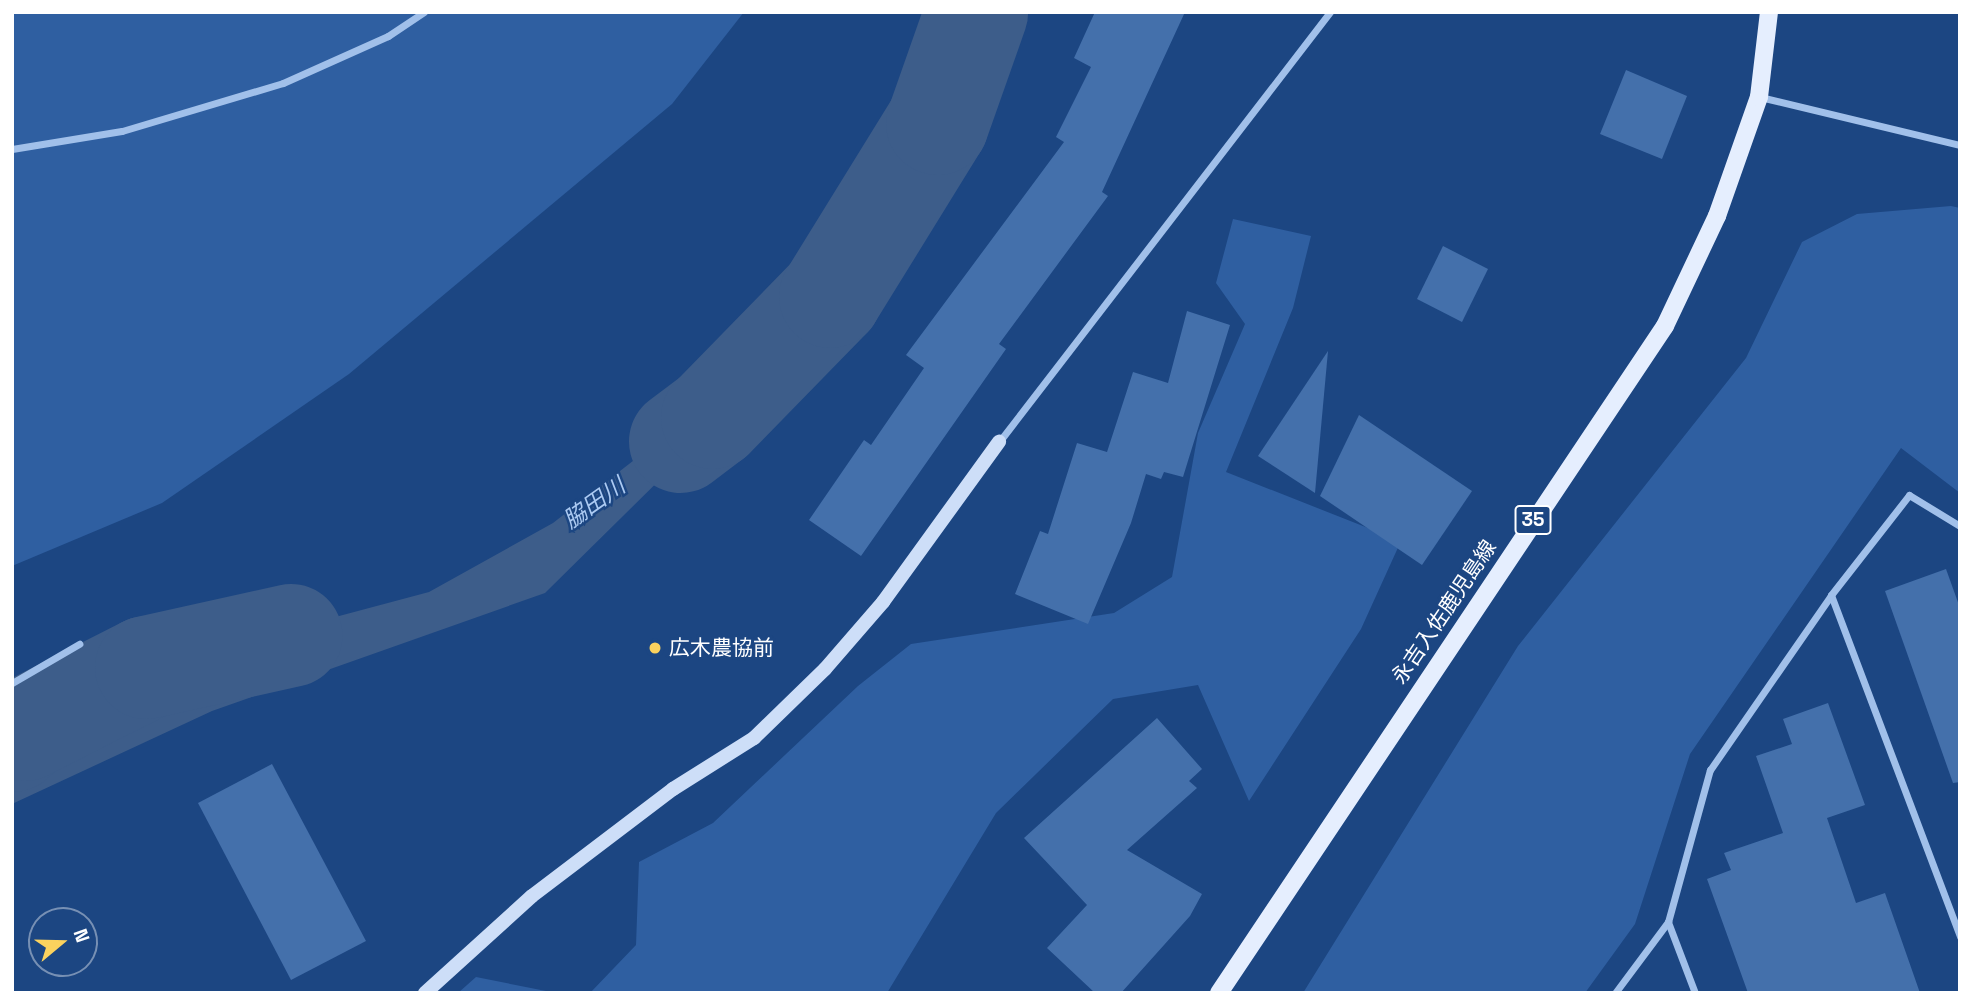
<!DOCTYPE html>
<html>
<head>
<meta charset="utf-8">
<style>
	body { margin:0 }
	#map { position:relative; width:1972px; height:1005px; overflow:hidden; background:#1c4682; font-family:"Space Grotesk","Noto Sans JP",sans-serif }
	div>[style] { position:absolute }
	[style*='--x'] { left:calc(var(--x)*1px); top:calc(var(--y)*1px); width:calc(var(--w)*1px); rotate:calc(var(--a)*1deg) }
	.green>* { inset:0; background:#2f5fa1 }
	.water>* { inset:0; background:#3d5d8a }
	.river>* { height:103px; margin:-51.5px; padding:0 51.5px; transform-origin:51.5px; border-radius:51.5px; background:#3d5d8a }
	.building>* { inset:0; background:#4470ab }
	.street>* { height:7px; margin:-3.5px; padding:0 3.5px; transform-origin:3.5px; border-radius:3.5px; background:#a1c0ea }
	.secondary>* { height:14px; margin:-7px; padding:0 7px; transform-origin:7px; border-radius:7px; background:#cddef8 }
	.primary>* { height:18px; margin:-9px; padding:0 9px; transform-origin:9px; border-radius:9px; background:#e5eefe }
	.dots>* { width:19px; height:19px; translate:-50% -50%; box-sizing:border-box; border:4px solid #1c4682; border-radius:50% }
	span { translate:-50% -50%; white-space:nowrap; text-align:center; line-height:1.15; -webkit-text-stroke:5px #1c4682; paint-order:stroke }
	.shield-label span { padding:2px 5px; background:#1c4682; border:2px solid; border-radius:5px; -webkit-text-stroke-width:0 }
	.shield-label { font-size:19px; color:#fff; font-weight:700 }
	.street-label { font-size:21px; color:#fff }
	.poi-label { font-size:21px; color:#fff }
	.left { translate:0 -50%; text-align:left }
	.water-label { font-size:23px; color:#accaf2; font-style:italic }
	.frame { position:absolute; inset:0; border:14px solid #fff; pointer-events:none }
	.north { position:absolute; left:28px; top:907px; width:70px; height:70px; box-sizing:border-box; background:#1c4682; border:2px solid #7790b4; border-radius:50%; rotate:71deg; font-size:19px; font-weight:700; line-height:28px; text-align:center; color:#fff }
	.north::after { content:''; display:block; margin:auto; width:24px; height:32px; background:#fbd25e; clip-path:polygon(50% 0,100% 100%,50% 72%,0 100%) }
</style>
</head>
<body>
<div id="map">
	<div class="green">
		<i style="clip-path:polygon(12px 12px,744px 12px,672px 104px,349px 374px,162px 503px,12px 566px)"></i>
		<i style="clip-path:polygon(1951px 206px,1960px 208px,1960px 493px,1901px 448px,1690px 754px,1635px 924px,1585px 993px,1303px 993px,1518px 646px,1746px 358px,1802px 242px,1857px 214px)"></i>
		<i style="clip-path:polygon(1233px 219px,1311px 236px,1293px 308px,1226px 472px,1401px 541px,1361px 629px,1249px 801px,1198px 685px,1113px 699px,996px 813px,887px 993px,590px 993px,636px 945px,639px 862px,713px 823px,858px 686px,911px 644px,1114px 613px,1172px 577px,1198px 433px,1245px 324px,1216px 283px)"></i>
		<i style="clip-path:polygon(476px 977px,556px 993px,458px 993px)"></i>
	</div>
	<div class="water">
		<i style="clip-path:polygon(847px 295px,545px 593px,212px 711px,12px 804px,12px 734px,89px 683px,429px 592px,553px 523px)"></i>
	</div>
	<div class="river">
		<i style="--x:680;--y:441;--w:40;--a:-37"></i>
		<i style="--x:712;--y:417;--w:169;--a:-45.7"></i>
		<i style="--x:830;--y:296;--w:203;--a:-58.3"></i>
		<i style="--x:937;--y:123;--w:118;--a:-70.6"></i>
		<i style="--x:12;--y:740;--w:16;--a:-43"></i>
		<i style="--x:24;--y:729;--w:137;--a:-26.9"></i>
		<i style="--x:146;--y:667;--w:148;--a:-12.5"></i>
	</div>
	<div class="building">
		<i style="clip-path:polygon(1095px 12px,1185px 12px,1102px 192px,1108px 196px,999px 344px,1006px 349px,861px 556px,809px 520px,864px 440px,871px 445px,924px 368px,906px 355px,1064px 142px,1056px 137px,1091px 67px,1074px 58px)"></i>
		<i style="clip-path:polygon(1626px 70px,1687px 96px,1662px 159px,1600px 134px)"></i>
		<i style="clip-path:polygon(1443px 246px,1488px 269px,1462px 322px,1417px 299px)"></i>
		<i style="clip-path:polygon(1187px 311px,1230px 325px,1183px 477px,1164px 472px,1161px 479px,1146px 474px,1131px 523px,1088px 624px,1015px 594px,1040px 531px,1048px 534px,1077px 443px,1107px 452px,1133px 372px,1168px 383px)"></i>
		<i style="clip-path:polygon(1328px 351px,1315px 493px,1258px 456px)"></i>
		<i style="clip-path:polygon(1359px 415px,1472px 491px,1422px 565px,1320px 496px)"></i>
		<i style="clip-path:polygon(1946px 569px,1960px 608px,1960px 782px,1953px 783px,1885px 591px)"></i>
		<i style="clip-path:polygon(1828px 703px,1865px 805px,1827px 818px,1856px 903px,1885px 893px,1920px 993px,1748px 993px,1707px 879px,1731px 870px,1724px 853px,1783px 833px,1756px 756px,1792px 744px,1783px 719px)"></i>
		<i style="clip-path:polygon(1157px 718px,1202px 769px,1189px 781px,1197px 788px,1127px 850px,1202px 894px,1190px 916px,1121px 993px,1095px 993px,1047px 948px,1087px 905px,1024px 838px)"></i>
		<i style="clip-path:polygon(272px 764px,366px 941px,291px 980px,198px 803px)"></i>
	</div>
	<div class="street">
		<i style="--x:1760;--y:97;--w:206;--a:13.5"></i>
		<i style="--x:12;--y:149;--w:111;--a:-9.3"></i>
		<i style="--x:122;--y:131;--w:168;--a:-16.6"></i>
		<i style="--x:283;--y:83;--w:115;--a:-24.1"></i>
		<i style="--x:388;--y:36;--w:43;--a:-33.7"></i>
		<i style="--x:999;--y:442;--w:543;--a:-52.41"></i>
		<i style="--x:1831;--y:595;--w:366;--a:69.3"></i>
		<i style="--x:12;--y:683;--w:78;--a:-30.2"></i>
		<i style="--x:1668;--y:922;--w:76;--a:69.2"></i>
		<i style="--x:1615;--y:993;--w:89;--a:-53.3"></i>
		<i style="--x:1668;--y:922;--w:158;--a:-74.6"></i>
		<i style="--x:1710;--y:770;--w:213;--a:-55.3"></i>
		<i style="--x:1831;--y:595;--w:127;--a:-52"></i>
		<i style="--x:1909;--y:495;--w:60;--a:31.3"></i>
	</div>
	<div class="secondary">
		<i style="--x:425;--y:993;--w:144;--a:-42.2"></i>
		<i style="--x:532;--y:896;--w:177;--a:-37.2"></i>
		<i style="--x:673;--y:789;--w:96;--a:-32.2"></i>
		<i style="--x:754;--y:738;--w:99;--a:-44.2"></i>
		<i style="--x:825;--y:669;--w:89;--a:-49.1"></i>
		<i style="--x:883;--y:602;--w:198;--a:-54.1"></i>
	</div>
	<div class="primary">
		<i style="--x:1219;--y:993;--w:802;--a:-56.23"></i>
		<i style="--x:1665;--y:326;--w:122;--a:-64.7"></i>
		<i style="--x:1717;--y:216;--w:126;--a:-70.6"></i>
		<i style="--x:1759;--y:97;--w:86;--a:-83.3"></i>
	</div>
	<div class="dots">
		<i style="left:655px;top:648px;background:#fbd25e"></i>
	</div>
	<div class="shield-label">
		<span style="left:1533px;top:520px">35</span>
	</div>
	<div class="street-label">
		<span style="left:1444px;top:612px;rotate:-56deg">永吉入佐鹿児島線</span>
	</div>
	<div class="poi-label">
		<span class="left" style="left:669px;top:648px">広木農協前</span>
	</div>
	<div class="water-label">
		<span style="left:594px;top:503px;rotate:-35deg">脇田川</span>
	</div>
	<div class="frame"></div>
	<div class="north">N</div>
</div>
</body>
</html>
